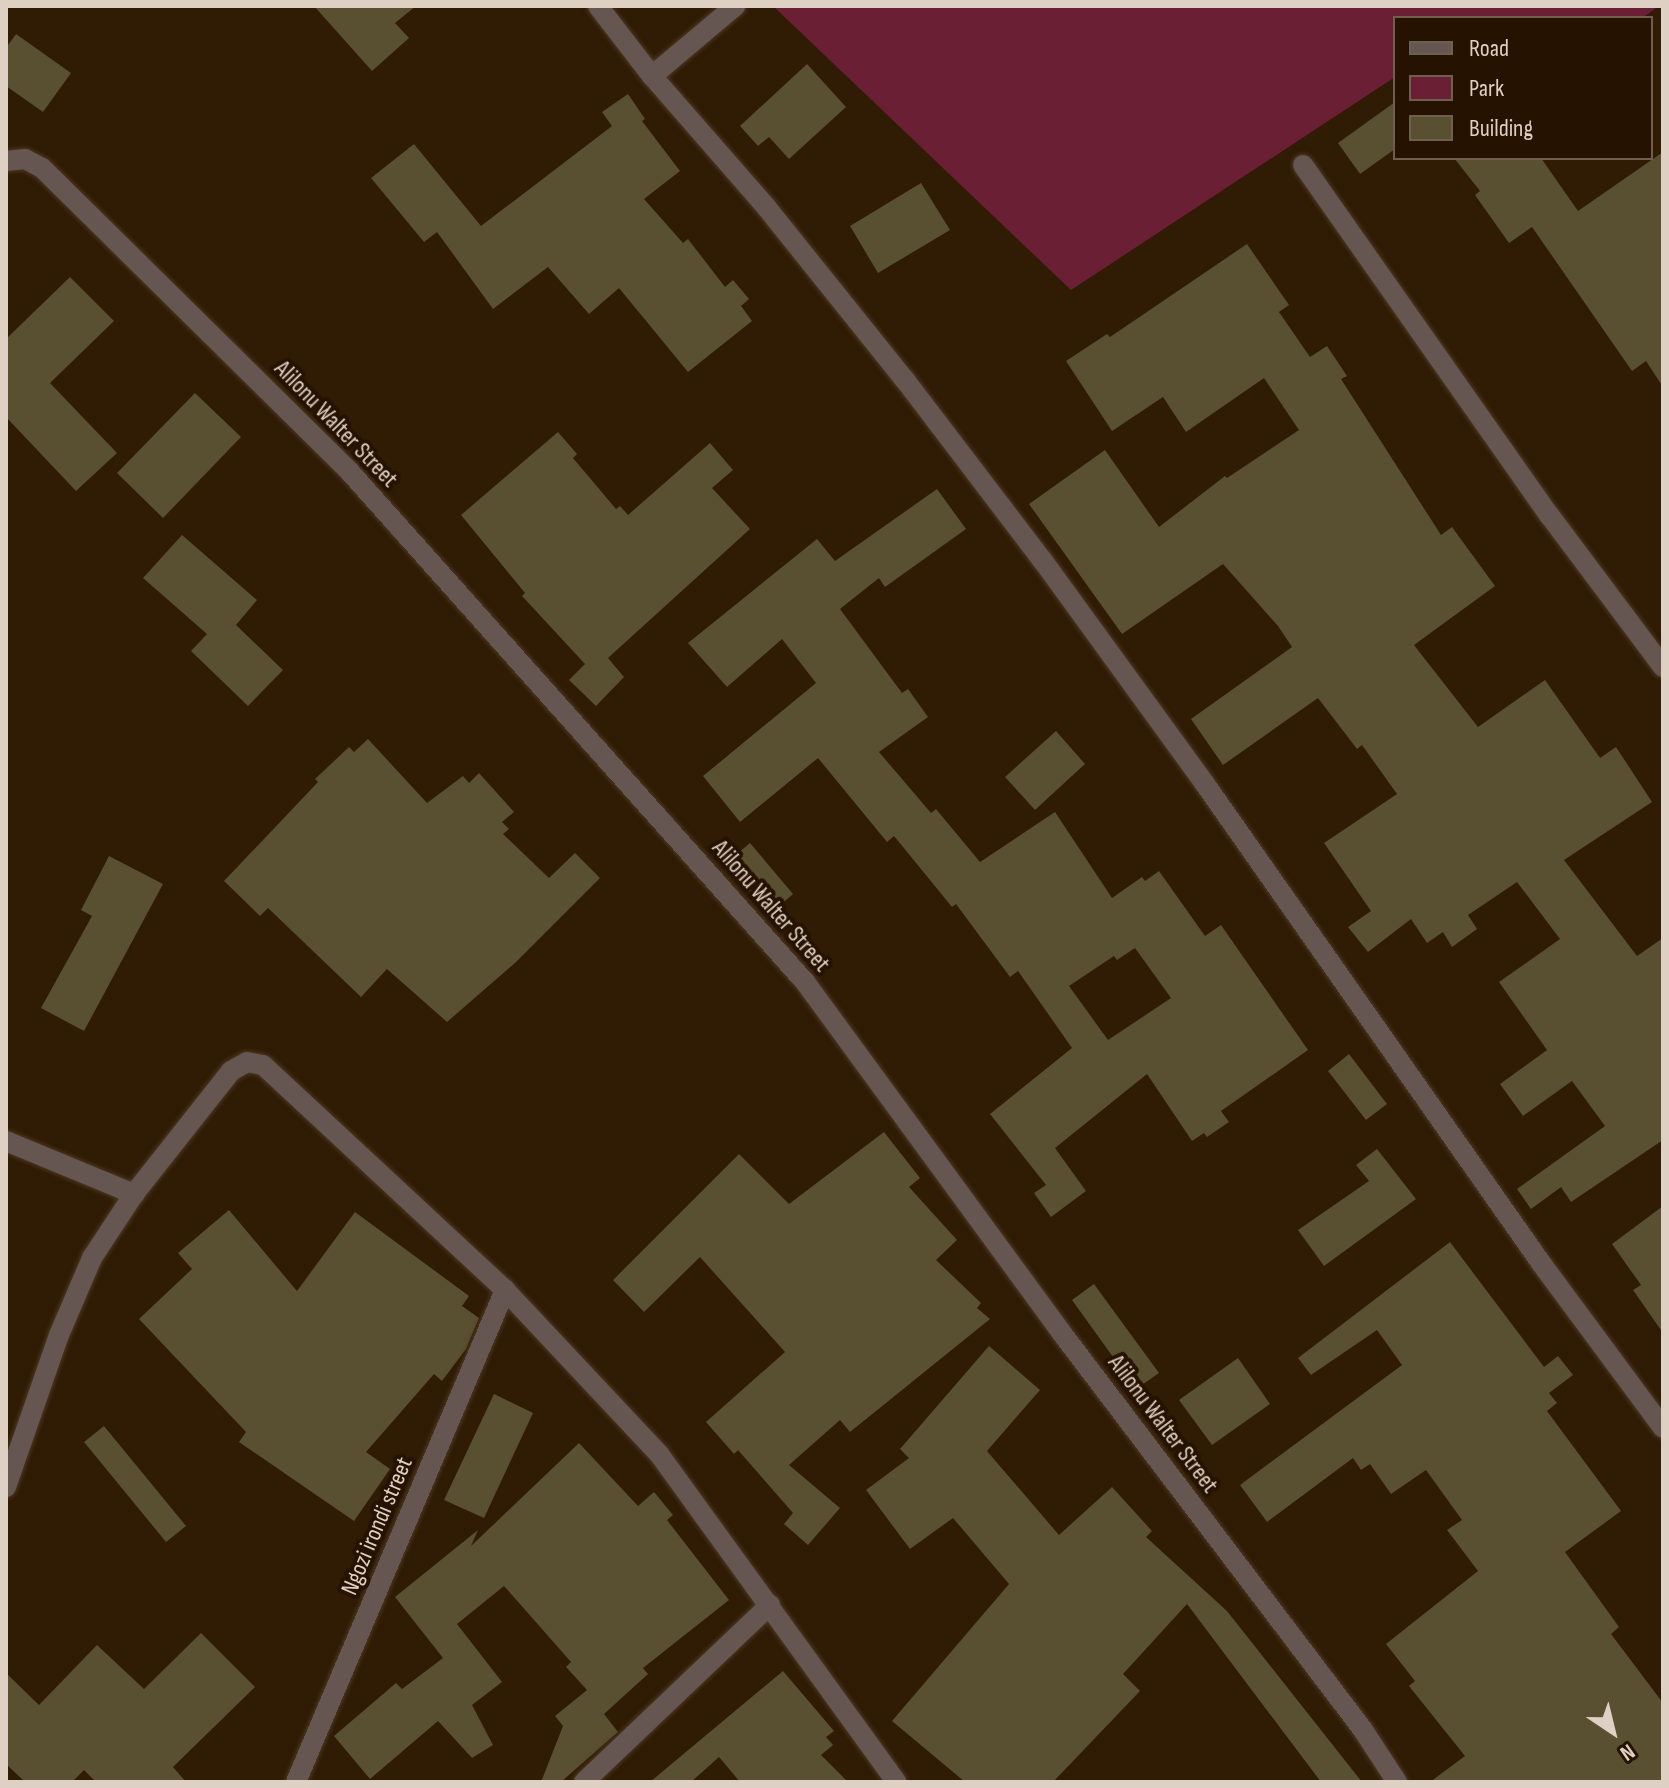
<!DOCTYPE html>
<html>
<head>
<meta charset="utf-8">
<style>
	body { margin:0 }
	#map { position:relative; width:1669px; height:1788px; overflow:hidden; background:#301b04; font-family:"Sofia Sans Condensed",sans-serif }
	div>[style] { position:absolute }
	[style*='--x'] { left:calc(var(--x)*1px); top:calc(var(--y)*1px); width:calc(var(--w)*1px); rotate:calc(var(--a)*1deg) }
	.green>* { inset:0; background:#6b1f34 }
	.building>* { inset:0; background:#585030 }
	.roads { filter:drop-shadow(0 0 2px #4c3822) drop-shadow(0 0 2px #4c3822) }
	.street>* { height:20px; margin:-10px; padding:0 10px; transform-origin:10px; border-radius:10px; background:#665652 }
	span { translate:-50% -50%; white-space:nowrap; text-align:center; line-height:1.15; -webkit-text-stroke:8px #261200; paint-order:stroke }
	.street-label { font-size:24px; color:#ded0c2 }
	.frame { position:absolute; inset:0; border:8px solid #ded0c2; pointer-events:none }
	.legend { position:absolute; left:1393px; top:16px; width:260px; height:144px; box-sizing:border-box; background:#261200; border:2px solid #705e4e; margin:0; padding:10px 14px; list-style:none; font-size:24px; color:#ded0c2 }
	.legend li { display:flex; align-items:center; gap:16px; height:40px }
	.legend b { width:40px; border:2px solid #705e4e }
	.north { position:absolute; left:1573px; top:1692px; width:80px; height:80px; -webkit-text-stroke:6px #261200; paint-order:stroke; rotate:145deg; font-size:22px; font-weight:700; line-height:32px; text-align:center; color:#ded0c2 }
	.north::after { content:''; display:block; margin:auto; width:28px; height:36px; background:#ded0c2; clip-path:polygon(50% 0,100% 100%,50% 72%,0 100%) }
</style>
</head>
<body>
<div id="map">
	<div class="green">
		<i style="clip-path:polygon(773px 6px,1659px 6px,1642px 18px,1395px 18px,1395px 77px,1071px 290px)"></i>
	</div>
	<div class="building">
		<i style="clip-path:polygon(314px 6px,416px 6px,395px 23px,409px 38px,372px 71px)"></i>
		<i style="clip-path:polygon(16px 34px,71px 73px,43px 112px,6px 86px,6px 48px)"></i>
		<i style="clip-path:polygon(807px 64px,846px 107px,789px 159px,769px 137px,758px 146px,740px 126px)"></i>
		<i style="clip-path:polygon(628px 94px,645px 119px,642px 121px,680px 171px,644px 199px,683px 243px,688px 239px,725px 287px,733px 280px,749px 299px,741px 306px,752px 321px,688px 372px,619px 288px,589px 314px,548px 267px,493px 309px,437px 232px,424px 242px,371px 178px,414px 144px,481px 226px,612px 126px,602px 112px)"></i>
		<i style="clip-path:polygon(1395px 102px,1395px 149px,1360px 174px,1338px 143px)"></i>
		<i style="clip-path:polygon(1663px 152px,1663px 387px,1646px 361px,1632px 371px,1532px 227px,1509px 243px,1475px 195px,1480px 191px,1454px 158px,1541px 158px,1578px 211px)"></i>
		<i style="clip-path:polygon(921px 183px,950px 230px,878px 273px,850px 226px)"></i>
		<i style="clip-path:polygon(1247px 244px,1289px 305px,1279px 312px,1310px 357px,1327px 346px,1347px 376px,1341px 379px,1441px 535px,1452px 527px,1495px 586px,1414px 645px,1478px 727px,1545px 680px,1600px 758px,1616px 747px,1652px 802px,1564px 860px,1637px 956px,1663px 938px,1663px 1140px,1571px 1202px,1561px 1187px,1531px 1209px,1517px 1189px,1605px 1126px,1572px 1081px,1523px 1116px,1500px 1084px,1547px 1050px,1499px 982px,1560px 939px,1517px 882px,1468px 915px,1477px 929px,1452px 947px,1443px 932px,1427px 943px,1411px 919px,1368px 952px,1348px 927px,1371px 911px,1324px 843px,1397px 794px,1362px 745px,1357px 749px,1318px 698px,1223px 765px,1191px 719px,1292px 647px,1278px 626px,1223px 564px,1122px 634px,1029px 504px,1105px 450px,1159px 527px,1225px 476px,1227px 478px,1299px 430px,1264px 378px,1186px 432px,1163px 397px,1112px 431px,1066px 361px,1107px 334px,1110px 337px)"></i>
		<i style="clip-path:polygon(70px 277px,114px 321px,50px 383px,117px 453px,76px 491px,6px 417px,6px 339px)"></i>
		<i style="clip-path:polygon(195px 393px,241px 437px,163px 518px,117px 473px)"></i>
		<i style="clip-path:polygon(558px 432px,577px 454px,573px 458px,616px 509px,620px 506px,628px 515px,710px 443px,733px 470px,712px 488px,750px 529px,608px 658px,624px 677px,596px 706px,569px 680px,585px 664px,522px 596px,525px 593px,461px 515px)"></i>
		<i style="clip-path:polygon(evenodd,937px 489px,966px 529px,885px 587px,879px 578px,840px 609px,902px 693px,908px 689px,928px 717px,879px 752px,931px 813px,936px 809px,980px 862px,1055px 812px,1112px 898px,1142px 877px,1145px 881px,1159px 871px,1205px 936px,1221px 925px,1308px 1050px,1221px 1111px,1229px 1122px,1207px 1137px,1204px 1133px,1192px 1141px,1147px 1074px,1055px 1148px,1086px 1191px,1051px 1217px,1034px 1193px,1046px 1185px,990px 1114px,1072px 1048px,1018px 971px,1010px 977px,956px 904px,952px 907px,894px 836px,887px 842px,818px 758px,740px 822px,703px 776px,816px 683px,782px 639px,727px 687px,688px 643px,817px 539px,835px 561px,937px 489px,1135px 948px,1171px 998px,1108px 1040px,1069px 986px,1114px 956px,1117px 960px,1135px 948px)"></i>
		<i style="clip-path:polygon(182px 535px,257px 600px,236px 625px,283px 670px,248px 706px,191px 651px,207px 634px,143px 578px)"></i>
		<i style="clip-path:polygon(1056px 731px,1085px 764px,1035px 810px,1005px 777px)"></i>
		<i style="clip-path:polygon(368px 739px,427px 803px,463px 776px,469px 783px,479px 773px,514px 812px,502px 822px,509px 829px,503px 834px,549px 878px,575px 853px,600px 878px,515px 963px,447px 1022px,387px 969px,361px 997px,268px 908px,260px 916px,224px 881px,318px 782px,315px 779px,349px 747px,354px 752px)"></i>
		<i style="clip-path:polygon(750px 843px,793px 894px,769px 915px,725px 864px)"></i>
		<i style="clip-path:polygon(109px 856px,163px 884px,84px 1031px,41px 1008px,92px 916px,81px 910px)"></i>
		<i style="clip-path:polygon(1349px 1054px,1387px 1104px,1366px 1120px,1328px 1071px)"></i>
		<i style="clip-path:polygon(884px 1132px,920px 1178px,909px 1187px,957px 1240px,936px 1260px,981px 1303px,977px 1308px,990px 1319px,850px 1432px,840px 1420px,789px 1465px,840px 1508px,808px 1545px,784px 1524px,793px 1513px,738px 1450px,734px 1454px,706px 1422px,785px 1352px,700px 1257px,644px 1312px,613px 1280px,739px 1154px,789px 1204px)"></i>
		<i style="clip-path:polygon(1377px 1149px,1416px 1199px,1324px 1266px,1298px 1230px,1369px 1181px,1356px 1165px)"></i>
		<i style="clip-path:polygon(1663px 1206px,1663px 1333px,1633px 1290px,1641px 1285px,1612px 1244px)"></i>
		<i style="clip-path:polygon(229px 1210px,297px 1291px,355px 1212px,469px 1296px,462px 1306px,479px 1318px,466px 1349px,442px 1381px,434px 1374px,366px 1452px,390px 1469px,354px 1521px,239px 1442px,246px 1432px,139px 1319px,192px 1269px,178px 1253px)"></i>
		<i style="clip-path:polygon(1450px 1242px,1544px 1367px,1558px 1356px,1573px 1375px,1549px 1393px,1557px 1403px,1547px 1411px,1621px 1511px,1565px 1552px,1619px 1627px,1611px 1634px,1663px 1703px,1663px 1782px,1430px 1782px,1465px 1756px,1409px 1686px,1415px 1681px,1386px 1644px,1478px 1571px,1447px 1530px,1462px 1520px,1426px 1470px,1391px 1494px,1370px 1464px,1361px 1470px,1353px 1458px,1267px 1522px,1240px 1485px,1402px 1365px,1377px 1330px,1311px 1375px,1298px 1358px)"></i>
		<i style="clip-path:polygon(1094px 1284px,1159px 1373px,1136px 1389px,1072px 1300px)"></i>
		<i style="clip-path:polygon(989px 1346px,1040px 1390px,987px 1451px,1059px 1535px,1112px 1487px,1152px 1531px,1146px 1537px,1227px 1611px,1362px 1782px,1321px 1782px,1187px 1604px,1123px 1674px,1140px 1691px,1053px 1782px,965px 1782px,892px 1721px,1009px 1584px,953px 1518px,910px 1549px,866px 1490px,909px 1458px,900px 1449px)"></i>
		<i style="clip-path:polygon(1238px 1358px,1270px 1404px,1212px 1445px,1179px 1400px)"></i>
		<i style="clip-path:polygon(494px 1394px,533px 1413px,484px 1518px,444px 1500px)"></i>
		<i style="clip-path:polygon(104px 1426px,186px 1526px,166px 1542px,84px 1442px)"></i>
		<i style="clip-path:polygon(579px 1443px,638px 1506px,654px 1492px,673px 1515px,667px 1520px,729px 1600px,643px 1668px,648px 1674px,604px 1714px,618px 1732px,561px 1782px,541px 1782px,563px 1726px,555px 1716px,587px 1690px,566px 1667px,571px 1662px,504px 1586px,457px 1624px,502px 1682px,472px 1705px,493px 1745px,472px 1758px,438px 1721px,370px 1779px,334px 1736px,396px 1683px,402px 1689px,443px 1658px,395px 1597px,478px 1530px,471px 1546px)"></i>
		<i style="clip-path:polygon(201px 1633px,255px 1687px,173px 1767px,186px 1782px,96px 1782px,84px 1770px,72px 1782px,25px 1782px,6px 1764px,6px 1673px,39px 1705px,97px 1645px,144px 1689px)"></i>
		<i style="clip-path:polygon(783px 1671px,834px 1731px,826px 1737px,833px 1745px,821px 1755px,848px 1782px,740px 1782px,719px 1757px,691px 1782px,650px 1782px)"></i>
	</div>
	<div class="roads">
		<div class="street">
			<i style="--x:598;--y:6;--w:88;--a:52.4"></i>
			<i style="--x:652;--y:76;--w:175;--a:48.9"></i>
			<i style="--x:767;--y:208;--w:221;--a:51.3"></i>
			<i style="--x:905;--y:380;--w:228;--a:52.7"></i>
			<i style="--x:1043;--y:561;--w:276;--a:54"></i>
			<i style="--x:1205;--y:784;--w:585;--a:54.95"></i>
			<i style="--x:1541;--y:1263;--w:205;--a:53.5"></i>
			<i style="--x:652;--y:76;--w:109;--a:-40.1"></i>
			<i style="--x:6;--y:161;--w:19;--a:-6"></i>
			<i style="--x:25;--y:159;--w:19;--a:28"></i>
			<i style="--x:42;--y:168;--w:433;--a:44.6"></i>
			<i style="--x:350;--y:472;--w:683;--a:48.26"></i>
			<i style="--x:805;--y:982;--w:434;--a:53.8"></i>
			<i style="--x:1061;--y:1332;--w:500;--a:52.8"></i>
			<i style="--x:1363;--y:1730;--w:62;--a:56.8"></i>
			<i style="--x:1303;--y:165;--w:429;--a:54.9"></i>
			<i style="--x:1550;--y:516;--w:189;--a:53.2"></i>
			<i style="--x:6;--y:1141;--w:139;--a:22.5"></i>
			<i style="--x:6;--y:1487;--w:161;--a:-70.8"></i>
			<i style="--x:59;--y:1335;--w:84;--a:-66.8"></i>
			<i style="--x:92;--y:1258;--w:77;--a:-56.7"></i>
			<i style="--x:134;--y:1194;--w:157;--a:-51.7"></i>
			<i style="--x:231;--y:1071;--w:18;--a:-29"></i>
			<i style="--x:247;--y:1062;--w:16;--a:11"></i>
			<i style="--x:263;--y:1065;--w:330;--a:42.9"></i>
			<i style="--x:505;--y:1290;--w:225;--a:46.8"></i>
			<i style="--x:659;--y:1454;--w:405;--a:54.1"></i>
			<i style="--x:296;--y:1782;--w:535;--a:-66.98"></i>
			<i style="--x:584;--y:1782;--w:257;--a:-43.6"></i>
		</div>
	</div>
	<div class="street-label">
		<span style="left:336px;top:424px;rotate:46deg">Alilonu Walter Street</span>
		<span style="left:771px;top:906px;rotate:49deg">Alilonu Walter Street</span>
		<span style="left:1163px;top:1424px;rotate:53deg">Alilonu Walter Street</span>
		<span style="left:377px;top:1526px;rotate:-67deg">Ngozi irondi street</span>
	</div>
	<div class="frame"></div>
	<ul class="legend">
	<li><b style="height:10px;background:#665652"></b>Road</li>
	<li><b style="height:22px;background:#6b1f34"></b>Park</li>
	<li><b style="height:22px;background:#585030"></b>Building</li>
	</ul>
	<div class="north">N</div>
</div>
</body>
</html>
